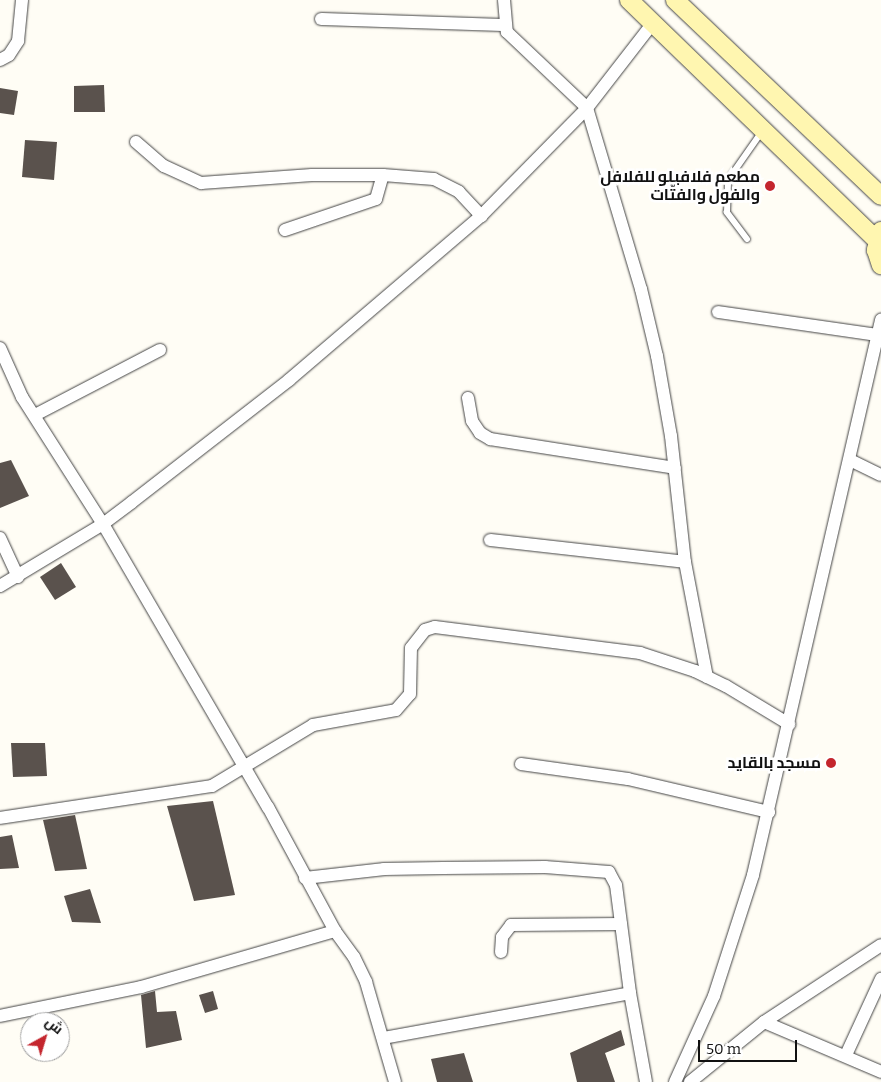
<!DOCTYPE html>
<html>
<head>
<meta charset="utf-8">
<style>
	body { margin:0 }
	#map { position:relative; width:881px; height:1082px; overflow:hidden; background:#fffdf5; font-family:Bitter,Cairo,serif }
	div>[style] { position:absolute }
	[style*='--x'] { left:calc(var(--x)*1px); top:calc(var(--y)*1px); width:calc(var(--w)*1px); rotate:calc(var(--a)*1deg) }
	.building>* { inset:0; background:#5a524d }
	.roads { filter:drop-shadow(0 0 1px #444) drop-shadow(0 0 1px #444) }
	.service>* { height:6px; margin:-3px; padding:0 3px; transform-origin:3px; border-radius:3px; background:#fff }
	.minor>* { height:12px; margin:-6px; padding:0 6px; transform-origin:6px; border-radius:6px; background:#fff }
	.secondary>* { height:18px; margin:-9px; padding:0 9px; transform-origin:9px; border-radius:9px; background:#fff6b0 }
	.dots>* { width:14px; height:14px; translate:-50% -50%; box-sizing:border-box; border:2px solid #fff; border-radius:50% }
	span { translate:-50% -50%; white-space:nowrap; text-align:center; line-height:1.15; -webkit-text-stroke:5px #fff; paint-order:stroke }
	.poi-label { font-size:16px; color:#111; font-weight:700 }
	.right { translate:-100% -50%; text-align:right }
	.north { position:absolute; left:20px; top:1012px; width:50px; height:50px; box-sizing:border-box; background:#fff; border:1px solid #a0a0a0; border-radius:50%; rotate:39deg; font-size:14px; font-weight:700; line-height:20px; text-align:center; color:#111 }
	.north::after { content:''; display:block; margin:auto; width:18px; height:22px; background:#c4262e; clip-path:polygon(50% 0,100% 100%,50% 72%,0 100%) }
	.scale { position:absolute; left:698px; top:1040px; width:99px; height:22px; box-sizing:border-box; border:2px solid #111; border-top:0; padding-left:6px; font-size:15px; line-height:18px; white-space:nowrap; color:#111; -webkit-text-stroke:4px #fff; paint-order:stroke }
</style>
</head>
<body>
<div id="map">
	<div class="building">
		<i style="clip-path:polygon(104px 85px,105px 112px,74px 112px,74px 86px)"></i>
		<i style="clip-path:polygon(0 88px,18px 91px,14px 115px,0 113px)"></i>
		<i style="clip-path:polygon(25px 140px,57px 142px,54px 180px,22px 177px)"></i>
		<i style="clip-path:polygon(11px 460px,29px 496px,0 508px,0 463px)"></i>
		<i style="clip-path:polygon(61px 563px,76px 587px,55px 600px,40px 577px)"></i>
		<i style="clip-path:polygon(11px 743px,45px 743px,47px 776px,13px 777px)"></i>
		<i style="clip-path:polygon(213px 801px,235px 895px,194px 901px,167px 806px)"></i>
		<i style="clip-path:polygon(75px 815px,87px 869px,55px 871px,43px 820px)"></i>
		<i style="clip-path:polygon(12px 835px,19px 868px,0 869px,0 837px)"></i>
		<i style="clip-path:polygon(90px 889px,101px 923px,72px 922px,64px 896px)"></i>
		<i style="clip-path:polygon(155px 991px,157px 1012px,176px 1011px,182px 1040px,146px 1048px,141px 995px)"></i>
		<i style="clip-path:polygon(213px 991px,218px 1009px,205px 1013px,199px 995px)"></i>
		<i style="clip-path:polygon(621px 1030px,625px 1045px,605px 1053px,615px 1082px,577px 1082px,570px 1053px)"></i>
		<i style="clip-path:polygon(464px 1053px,473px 1082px,437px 1082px,431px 1059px)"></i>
	</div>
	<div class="roads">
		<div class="service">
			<i style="--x:747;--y:239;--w:34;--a:-127"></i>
			<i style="--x:727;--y:212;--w:32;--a:-88"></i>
			<i style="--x:728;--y:180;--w:61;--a:-55"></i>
		</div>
		<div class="minor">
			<i style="--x:504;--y:0;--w:32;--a:85"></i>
			<i style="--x:507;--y:32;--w:110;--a:43.5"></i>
			<i style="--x:587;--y:108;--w:189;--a:73.4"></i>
			<i style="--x:641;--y:289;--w:69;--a:76.6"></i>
			<i style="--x:657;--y:356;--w:81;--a:80.1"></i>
			<i style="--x:671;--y:436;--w:127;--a:83.7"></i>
			<i style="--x:685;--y:562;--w:117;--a:79.2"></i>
			<i style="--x:321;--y:19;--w:183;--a:1.9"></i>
			<i style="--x:0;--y:60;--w:10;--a:-29"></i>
			<i style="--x:9;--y:55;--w:17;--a:-57"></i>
			<i style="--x:18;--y:41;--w:41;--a:-84.4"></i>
			<i style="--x:136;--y:142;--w:37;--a:41"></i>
			<i style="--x:164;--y:166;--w:41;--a:24.7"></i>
			<i style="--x:201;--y:183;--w:111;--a:-4.1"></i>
			<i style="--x:312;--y:175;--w:71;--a:0"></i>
			<i style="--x:383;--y:175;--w:51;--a:4.5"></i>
			<i style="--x:434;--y:179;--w:28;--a:27"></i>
			<i style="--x:459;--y:192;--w:33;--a:47"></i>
			<i style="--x:285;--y:230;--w:96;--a:-18.8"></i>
			<i style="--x:376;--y:199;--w:25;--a:-74"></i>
			<i style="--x:718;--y:312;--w:162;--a:8.2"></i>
			<i style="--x:0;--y:348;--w:54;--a:65.8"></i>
			<i style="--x:22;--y:397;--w:151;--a:57.5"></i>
			<i style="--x:103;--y:524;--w:328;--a:59.8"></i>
			<i style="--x:268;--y:807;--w:141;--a:61.6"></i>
			<i style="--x:335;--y:931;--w:32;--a:54"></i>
			<i style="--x:354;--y:957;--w:28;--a:64"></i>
			<i style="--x:366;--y:982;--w:104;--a:73.8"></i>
			<i style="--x:468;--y:398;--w:23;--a:80"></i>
			<i style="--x:472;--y:421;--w:14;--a:56"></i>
			<i style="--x:480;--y:433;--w:12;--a:31"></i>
			<i style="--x:490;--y:439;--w:187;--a:8.9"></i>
			<i style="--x:35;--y:415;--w:141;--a:-27.5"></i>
			<i style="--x:850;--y:460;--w:34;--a:26"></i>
			<i style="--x:0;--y:538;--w:43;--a:65.2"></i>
			<i style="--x:490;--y:540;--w:196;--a:6.4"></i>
			<i style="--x:0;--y:586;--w:120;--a:-31"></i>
			<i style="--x:103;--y:524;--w:36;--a:-37"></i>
			<i style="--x:132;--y:502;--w:199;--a:-37.8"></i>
			<i style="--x:289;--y:380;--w:253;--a:-40.5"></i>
			<i style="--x:481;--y:216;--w:151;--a:-45.5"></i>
			<i style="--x:587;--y:108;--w:108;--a:-52.2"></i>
			<i style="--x:521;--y:764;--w:108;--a:8"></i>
			<i style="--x:628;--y:779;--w:145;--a:13.2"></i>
			<i style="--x:0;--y:818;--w:214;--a:-8.6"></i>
			<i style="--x:212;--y:786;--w:118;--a:-31.1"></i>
			<i style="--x:313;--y:725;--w:84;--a:-10.2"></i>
			<i style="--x:396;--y:710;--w:21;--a:-49"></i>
			<i style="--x:410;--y:694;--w:46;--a:-88.8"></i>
			<i style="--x:411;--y:648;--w:23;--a:-52"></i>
			<i style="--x:425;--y:630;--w:10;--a:-17"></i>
			<i style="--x:435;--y:627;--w:207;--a:7.2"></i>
			<i style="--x:640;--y:653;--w:58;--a:18.1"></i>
			<i style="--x:695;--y:671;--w:34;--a:26"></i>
			<i style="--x:726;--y:686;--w:74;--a:31.1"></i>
			<i style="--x:305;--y:878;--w:80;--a:-6.5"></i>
			<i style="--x:384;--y:869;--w:59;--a:-1"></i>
			<i style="--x:443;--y:868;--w:102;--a:-0.6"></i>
			<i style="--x:545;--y:867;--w:64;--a:4.5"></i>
			<i style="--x:609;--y:872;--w:15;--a:62"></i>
			<i style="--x:616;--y:885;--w:109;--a:82.6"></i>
			<i style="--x:630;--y:993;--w:90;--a:79.8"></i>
			<i style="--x:501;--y:952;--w:15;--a:-86"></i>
			<i style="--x:502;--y:937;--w:15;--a:-53"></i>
			<i style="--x:511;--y:925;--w:110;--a:-0.5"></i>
			<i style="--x:0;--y:1016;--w:144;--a:-11.6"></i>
			<i style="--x:141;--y:987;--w:202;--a:-16.1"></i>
			<i style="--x:764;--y:1022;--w:127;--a:23.1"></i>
			<i style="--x:383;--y:1038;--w:251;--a:-10.3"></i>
			<i style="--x:846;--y:1055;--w:84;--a:-65.3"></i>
			<i style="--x:675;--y:1082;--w:94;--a:-65.6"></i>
			<i style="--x:714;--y:996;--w:127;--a:-72.1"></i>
			<i style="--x:753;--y:875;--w:570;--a:-77.01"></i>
			<i style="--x:690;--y:1082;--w:95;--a:-39"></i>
			<i style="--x:764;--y:1022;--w:140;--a:-33.3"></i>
		</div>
		<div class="secondary">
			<i style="--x:629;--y:0;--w:345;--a:44.1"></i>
			<i style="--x:675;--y:0;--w:284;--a:43.6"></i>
			<i style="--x:881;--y:231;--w:20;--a:105"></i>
			<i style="--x:876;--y:250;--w:16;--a:72"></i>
		</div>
	</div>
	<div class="dots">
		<i style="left:770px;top:186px;background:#c4262e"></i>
		<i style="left:831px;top:763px;background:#c4262e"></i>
	</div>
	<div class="poi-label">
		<span class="right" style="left:760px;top:186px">مطعم فلافيلو للفلافل<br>والفول والفتّات</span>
		<span class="right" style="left:821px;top:763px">مسجد بالقايد</span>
	</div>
	<div class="north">ش</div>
	<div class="scale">50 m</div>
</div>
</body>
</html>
